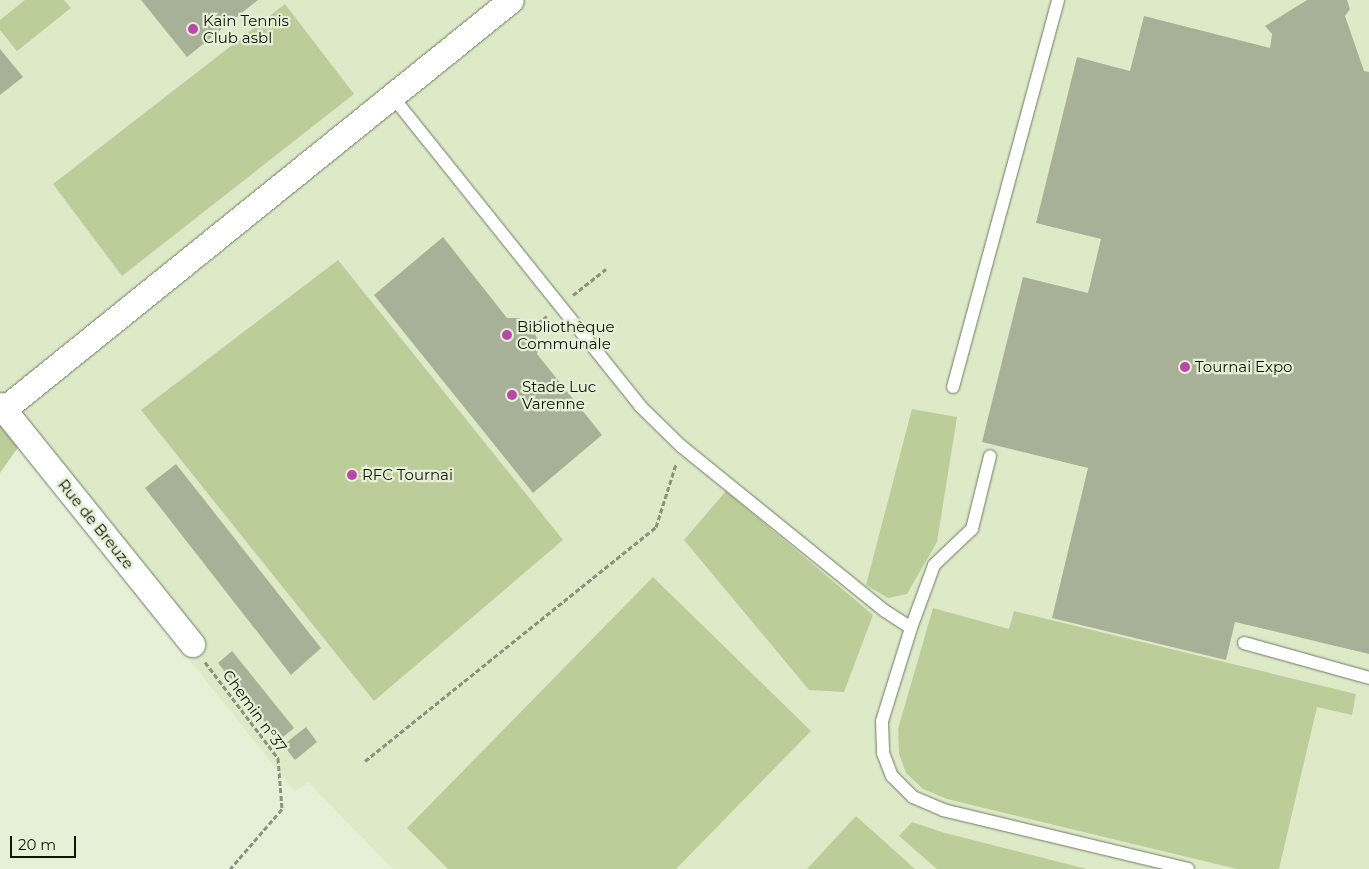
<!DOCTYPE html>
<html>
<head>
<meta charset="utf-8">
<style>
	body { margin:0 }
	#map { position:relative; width:1369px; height:869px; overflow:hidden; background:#e6f0d6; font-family:Montserrat,sans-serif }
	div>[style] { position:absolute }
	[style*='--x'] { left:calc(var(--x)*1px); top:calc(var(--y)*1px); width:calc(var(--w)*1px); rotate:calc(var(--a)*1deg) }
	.built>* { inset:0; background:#ddeac8 }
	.green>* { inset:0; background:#bbce9a }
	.building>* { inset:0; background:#a7b198 }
	.path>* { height:3px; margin-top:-1.5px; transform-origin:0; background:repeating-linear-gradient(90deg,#8b927f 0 5px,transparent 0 7.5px) }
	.roads { filter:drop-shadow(0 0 1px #707961) drop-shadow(0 0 1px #707961) }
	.service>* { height:12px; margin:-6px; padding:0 6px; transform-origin:6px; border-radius:6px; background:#fff }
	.minor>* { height:25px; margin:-12.5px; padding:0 12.5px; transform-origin:12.5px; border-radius:12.5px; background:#fff }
	.dots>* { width:14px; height:14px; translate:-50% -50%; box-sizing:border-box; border:2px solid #e6f0d6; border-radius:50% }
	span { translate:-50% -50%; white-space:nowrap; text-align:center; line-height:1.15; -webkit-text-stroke:4.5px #e6f0d6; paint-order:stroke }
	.poi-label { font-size:15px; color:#10130a }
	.left { translate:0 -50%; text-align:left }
	.street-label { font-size:15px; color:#10130a }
	.scale { position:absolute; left:10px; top:836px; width:66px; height:22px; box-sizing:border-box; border:2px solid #10130a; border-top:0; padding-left:6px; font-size:15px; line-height:18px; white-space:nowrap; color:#10130a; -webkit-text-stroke:4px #e6f0d6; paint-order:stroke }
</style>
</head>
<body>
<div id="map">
	<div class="built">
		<i style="clip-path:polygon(0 0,1369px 0,1369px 869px,393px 869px,308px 782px,295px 792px,0 423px)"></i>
	</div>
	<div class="green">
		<i style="clip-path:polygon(25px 0,64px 0,71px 8px,17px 51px,0 30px,0 20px)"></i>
		<i style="clip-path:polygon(285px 4px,354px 94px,122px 276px,53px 184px)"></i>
		<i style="clip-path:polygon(338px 260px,563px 540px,374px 701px,141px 410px)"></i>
		<i style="clip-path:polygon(912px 409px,957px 417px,937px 542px,907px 594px,888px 598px,866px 585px)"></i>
		<i style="clip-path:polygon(0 423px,19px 446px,0 473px)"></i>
		<i style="clip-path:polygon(726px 491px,873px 615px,844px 692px,809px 690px,684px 540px)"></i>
		<i style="clip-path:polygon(653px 577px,811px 731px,676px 869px,448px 869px,407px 828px)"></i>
		<i style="clip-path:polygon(933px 608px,1009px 629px,1014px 611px,1356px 694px,1352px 715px,1317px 707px,1279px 869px,1237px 869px,947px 799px,923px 789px,906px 773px,899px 754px,898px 729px)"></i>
		<i style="clip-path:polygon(856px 816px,915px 869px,807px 869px)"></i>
		<i style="clip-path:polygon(912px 822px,945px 833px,1087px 869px,937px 869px,899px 836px)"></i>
	</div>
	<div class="building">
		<i style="clip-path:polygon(141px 0,258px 0,187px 57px)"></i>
		<i style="clip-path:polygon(1307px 0,1347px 0,1350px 9px,1345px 16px,1364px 71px,1369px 72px,1369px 654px,1235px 622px,1226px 660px,1052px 618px,1088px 468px,982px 442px,1023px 277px,1088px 293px,1101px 239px,1036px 223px,1077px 57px,1130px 71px,1144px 16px,1270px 48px,1272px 34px,1265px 26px)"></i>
		<i style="clip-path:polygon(0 49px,23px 77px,0 95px)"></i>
		<i style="clip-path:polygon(443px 237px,507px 318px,519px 318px,532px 328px,540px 344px,537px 354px,602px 435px,533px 493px,374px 295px)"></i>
		<i style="clip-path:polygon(176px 464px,321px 648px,291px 675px,145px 488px)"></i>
		<i style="clip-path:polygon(232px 651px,294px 728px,283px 737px,287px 742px,306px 727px,317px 742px,295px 760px,218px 663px)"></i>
	</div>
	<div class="path">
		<i style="--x:573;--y:295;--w:42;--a:-38.2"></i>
		<i style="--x:532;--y:328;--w:19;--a:-39"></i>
		<i style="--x:205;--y:662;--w:121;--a:52.8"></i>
		<i style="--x:278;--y:758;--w:51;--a:85.5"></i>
		<i style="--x:282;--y:809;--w:79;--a:130.9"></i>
		<i style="--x:365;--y:761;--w:373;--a:-38.8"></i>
		<i style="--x:656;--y:527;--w:66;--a:-72.4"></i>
	</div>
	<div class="roads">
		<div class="service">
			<i style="--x:392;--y:96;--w:397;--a:51.3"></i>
			<i style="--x:640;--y:406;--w:57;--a:44.3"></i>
			<i style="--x:681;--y:446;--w:262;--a:39"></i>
			<i style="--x:885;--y:611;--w:31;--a:33"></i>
			<i style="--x:911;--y:628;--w:97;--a:107.3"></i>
			<i style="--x:882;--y:721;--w:32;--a:88"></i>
			<i style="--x:883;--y:753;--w:25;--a:69"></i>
			<i style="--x:892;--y:776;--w:30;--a:45"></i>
			<i style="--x:913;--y:797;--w:33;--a:23"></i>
			<i style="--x:943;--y:810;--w:252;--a:13.5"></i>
			<i style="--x:953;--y:387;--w:401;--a:-74.8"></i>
			<i style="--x:911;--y:628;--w:67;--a:-69.9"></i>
			<i style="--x:934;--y:565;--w:52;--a:-43.5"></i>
			<i style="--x:972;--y:529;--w:75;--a:-76.1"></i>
			<i style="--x:1244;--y:643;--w:130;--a:15.6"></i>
		</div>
		<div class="minor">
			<i style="--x:0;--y:405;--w:307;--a:51.2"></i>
			<i style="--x:4;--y:409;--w:651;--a:-38.89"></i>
		</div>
	</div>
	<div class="dots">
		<i style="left:193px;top:29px;background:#b849a7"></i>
		<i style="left:507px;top:335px;background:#b849a7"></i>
		<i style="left:1185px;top:367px;background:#b849a7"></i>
		<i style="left:512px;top:395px;background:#b849a7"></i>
		<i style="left:352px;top:475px;background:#b849a7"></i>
	</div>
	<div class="poi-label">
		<span class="left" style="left:203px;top:29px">Kain Tennis<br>Club asbl</span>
		<span class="left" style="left:517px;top:335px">Bibliothèque<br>Communale</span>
		<span class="left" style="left:1195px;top:367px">Tournai Expo</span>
		<span class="left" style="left:522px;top:395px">Stade Luc<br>Varenne</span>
		<span class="left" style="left:362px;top:475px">RFC Tournai</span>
	</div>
	<div class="street-label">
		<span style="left:96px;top:524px;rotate:51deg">Rue de Breuze</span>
		<span style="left:255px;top:711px;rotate:54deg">Chemin n°37</span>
	</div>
	<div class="scale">20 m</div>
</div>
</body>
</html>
